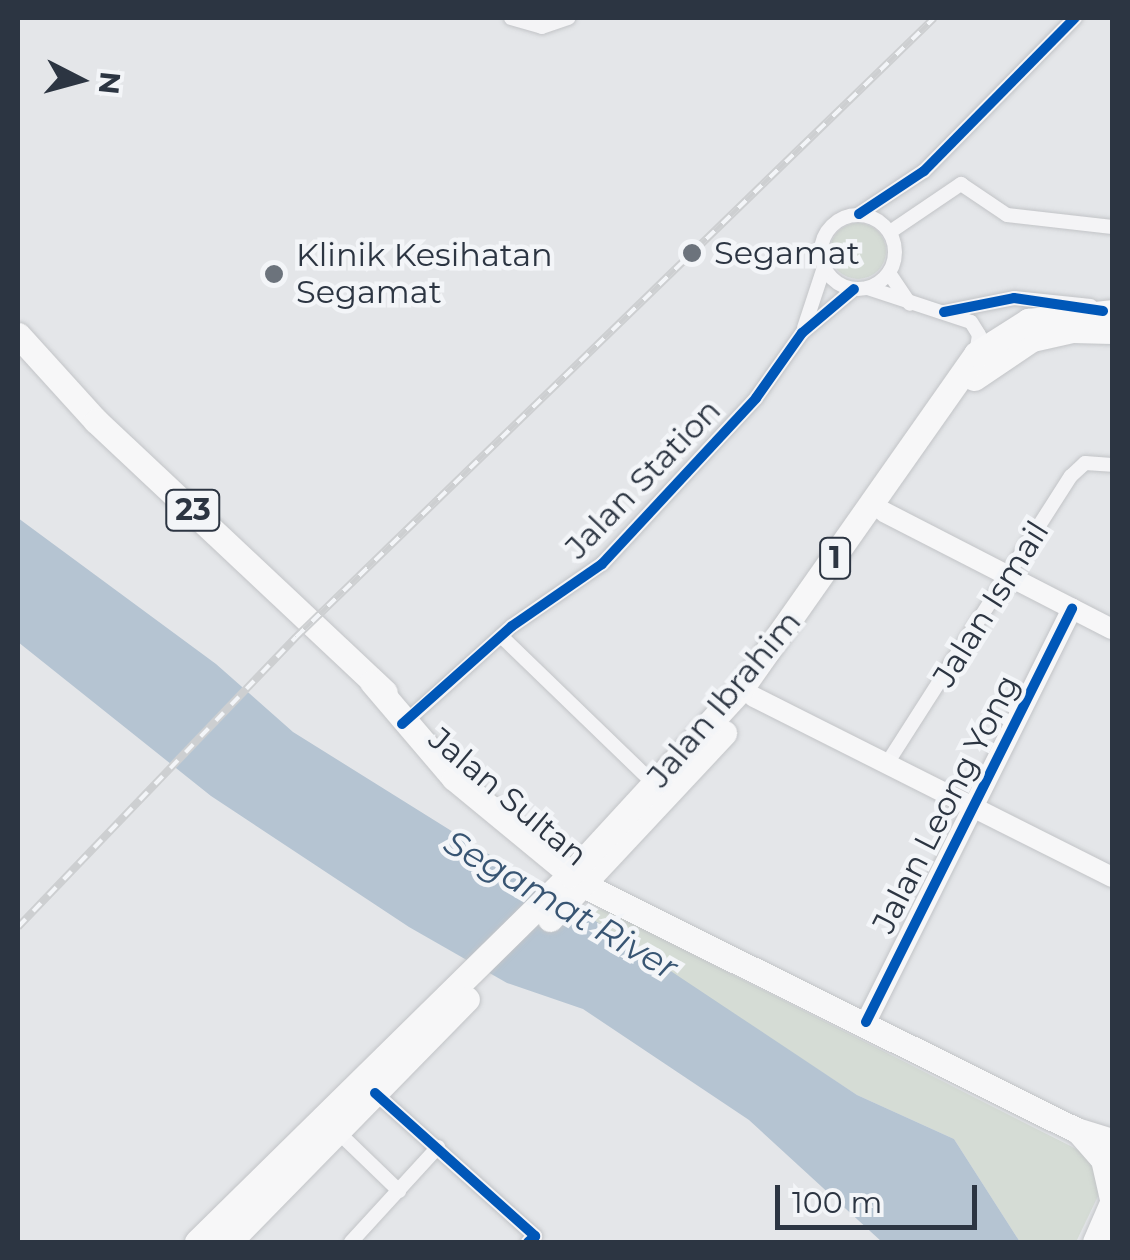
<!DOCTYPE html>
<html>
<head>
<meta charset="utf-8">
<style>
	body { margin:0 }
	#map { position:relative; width:1130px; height:1260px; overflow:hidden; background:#e4e6e9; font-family:Montserrat,sans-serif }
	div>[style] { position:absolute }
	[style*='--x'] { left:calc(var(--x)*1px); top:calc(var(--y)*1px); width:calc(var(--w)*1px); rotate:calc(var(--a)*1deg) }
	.green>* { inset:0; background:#d5dcd5 }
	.round { border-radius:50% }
	.water>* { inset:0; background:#b5c4d2 }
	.roads { filter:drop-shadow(0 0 2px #c2c4c7) drop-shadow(0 0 2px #c2c4c7) }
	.street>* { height:14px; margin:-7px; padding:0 7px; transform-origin:7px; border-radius:7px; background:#f4f4f6 }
	.street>.ring { margin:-7px; padding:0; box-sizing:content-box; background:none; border:14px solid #f4f4f6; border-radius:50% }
	.secondary>* { height:20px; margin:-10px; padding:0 10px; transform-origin:10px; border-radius:10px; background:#f7f7f8 }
	.primary>* { height:20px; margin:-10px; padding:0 10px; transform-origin:10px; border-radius:10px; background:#f7f7f8 }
	.highway>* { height:25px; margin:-12.5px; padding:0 12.5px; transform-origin:12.5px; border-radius:12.5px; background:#f7f7f8 }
	.rail>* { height:8px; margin-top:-4px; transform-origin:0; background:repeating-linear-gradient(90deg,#f3f5f8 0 11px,#cdcfd1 0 22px); box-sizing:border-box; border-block:2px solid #cdcfd1 }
	.cycleway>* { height:10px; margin:-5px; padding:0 5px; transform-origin:5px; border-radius:5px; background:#0057b8 }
	.dots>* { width:28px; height:28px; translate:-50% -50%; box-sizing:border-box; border:5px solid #f3f5f8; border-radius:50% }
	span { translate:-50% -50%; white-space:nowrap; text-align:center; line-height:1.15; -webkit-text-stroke:9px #f3f5f8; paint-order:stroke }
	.shield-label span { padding:2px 8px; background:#f3f5f8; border:2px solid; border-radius:8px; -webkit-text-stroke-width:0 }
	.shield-label { font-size:30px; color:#2c3542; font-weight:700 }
	.poi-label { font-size:32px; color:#2c3542 }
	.left { translate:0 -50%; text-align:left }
	.street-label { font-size:32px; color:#2c3542 }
	.water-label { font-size:35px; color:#385573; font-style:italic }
	.frame { position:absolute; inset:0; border:20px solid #2c3542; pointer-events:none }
	.north { position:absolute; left:30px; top:30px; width:100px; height:100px; -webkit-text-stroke:8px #f3f5f8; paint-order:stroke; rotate:96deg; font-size:28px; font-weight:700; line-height:40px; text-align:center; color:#2c3542 }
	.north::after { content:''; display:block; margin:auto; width:35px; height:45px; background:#2c3542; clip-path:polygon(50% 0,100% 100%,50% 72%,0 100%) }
	.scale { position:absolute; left:775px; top:1185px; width:202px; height:45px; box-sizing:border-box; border:5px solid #2c3542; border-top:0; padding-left:12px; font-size:30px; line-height:35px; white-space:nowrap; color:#2c3542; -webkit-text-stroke:8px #f3f5f8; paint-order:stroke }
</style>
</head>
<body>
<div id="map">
	<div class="green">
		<i class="round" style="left:830px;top:223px;width:56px;height:56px"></i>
		<i style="clip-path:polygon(572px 908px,605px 910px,1098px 1160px,1099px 1194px,1076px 1242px,1020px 1242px,954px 1139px,857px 1095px)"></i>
	</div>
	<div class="water">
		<i style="clip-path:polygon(18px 518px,216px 664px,293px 732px,591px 918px,857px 1095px,954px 1139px,1020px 1242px,882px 1242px,749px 1120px,583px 1009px,507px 983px,409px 927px,211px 796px,18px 642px)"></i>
	</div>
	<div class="roads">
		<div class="street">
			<i style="--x:511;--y:18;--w:32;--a:16"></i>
			<i style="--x:542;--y:27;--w:28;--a:-19"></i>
			<i style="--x:859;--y:214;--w:78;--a:-33.5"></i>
			<i style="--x:924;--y:171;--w:215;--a:-45.4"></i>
			<i class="ring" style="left:821px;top:215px;width:60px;height:60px"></i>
			<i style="--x:890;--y:232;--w:86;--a:-34.1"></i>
			<i style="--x:961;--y:184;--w:55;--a:34"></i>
			<i style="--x:1007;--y:215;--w:106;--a:6.5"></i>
			<i style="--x:889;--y:273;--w:37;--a:56"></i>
			<i style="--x:868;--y:288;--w:108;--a:18.3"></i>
			<i style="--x:971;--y:322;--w:15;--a:58"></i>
			<i style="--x:979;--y:335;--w:19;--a:99"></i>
			<i style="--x:944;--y:312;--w:71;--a:-11.3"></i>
			<i style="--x:1014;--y:298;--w:77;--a:5.9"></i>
			<i style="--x:804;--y:328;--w:64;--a:-71.8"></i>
			<i style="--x:501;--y:636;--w:213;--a:44"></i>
			<i style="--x:403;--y:724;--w:147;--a:-42"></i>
			<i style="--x:512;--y:626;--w:109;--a:-34.6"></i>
			<i style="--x:602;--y:564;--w:226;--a:-47.1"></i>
			<i style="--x:756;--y:398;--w:80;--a:-54.7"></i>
			<i style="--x:802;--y:333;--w:68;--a:-40.2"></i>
			<i style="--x:886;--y:765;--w:343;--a:-57.4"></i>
			<i style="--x:1071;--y:476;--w:19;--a:-43"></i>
			<i style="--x:1085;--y:463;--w:27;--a:4"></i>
			<i style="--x:375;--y:1093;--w:215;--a:41.8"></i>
			<i style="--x:535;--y:1236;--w:9;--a:139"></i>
			<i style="--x:338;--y:1132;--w:85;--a:44"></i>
			<i style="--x:351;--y:1242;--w:129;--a:-47.5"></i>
		</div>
		<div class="secondary">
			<i style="--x:884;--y:512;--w:256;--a:27.2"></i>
			<i style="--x:754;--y:697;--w:401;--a:26.7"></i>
			<i style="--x:866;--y:1022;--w:462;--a:-63.5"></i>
		</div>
		<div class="primary">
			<i style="--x:1093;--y:1242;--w:48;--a:-66.6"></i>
			<i style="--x:1110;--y:1242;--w:6;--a:-72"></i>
		</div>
		<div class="highway">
			<i style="--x:18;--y:335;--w:116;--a:47.8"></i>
			<i style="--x:96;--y:421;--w:396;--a:43.2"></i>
			<i style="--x:974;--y:378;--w:70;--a:-33.9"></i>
			<i style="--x:1032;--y:339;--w:41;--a:-12.7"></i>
			<i style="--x:1072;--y:330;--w:40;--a:1.4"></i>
			<i style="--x:372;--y:682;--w:126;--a:49.5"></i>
			<i style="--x:454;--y:778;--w:170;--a:39.5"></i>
			<i style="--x:585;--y:886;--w:548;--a:26.42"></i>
			<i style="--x:1076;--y:1130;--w:38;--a:17"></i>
			<i style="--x:550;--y:919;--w:255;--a:-46.9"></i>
			<i style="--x:1080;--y:1133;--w:35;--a:49"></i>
			<i style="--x:1103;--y:1159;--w:41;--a:77.3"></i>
			<i style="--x:197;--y:1242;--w:523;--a:-44.54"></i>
			<i style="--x:570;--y:875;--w:251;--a:-47.4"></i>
			<i style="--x:740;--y:690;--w:411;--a:-54.9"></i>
			<i style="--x:976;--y:354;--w:62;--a:-32.4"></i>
			<i style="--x:1028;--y:321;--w:84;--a:-6.1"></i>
			<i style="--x:229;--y:1242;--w:340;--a:-45.6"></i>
		</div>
	</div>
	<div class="rail">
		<i style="--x:18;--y:927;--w:402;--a:-46.2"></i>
		<i style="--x:296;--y:637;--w:889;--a:-44.13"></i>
	</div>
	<div class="cycleway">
		<i style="--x:859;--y:214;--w:78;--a:-33.5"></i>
		<i style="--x:924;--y:171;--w:215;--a:-45.4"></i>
		<i style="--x:944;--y:312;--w:71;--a:-11.3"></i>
		<i style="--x:1014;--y:298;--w:90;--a:8.3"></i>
		<i style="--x:402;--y:724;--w:147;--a:-41.7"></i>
		<i style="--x:512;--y:626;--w:109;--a:-34.6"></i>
		<i style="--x:602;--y:564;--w:226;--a:-47.1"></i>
		<i style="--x:756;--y:398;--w:80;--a:-54.7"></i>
		<i style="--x:802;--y:333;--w:68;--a:-40.2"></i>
		<i style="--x:866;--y:1022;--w:462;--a:-63.5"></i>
		<i style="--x:375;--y:1093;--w:215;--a:41.8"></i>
		<i style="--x:535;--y:1236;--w:9;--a:139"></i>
	</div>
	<div class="dots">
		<i style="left:692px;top:253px;background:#6c737c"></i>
		<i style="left:274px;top:274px;background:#6c737c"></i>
	</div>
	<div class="shield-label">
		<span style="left:193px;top:510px">23</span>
		<span style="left:835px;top:558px">1</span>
	</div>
	<div class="poi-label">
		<span class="left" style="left:714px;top:253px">Segamat</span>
		<span class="left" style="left:296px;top:274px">Klinik Kesihatan<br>Segamat</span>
	</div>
	<div class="street-label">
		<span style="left:643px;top:479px;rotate:-46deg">Jalan Station</span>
		<span style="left:991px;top:604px;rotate:-58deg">Jalan Ismail</span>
		<span style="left:724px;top:699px;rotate:-50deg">Jalan Ibrahim</span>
		<span style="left:508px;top:797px;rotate:40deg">Jalan Sultan</span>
		<span style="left:946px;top:804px;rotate:-63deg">Jalan Leong Yong</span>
	</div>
	<div class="water-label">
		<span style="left:561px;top:905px;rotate:30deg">Segamat River</span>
	</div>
	<div class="frame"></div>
	<div class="north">N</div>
	<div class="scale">100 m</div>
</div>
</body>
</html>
